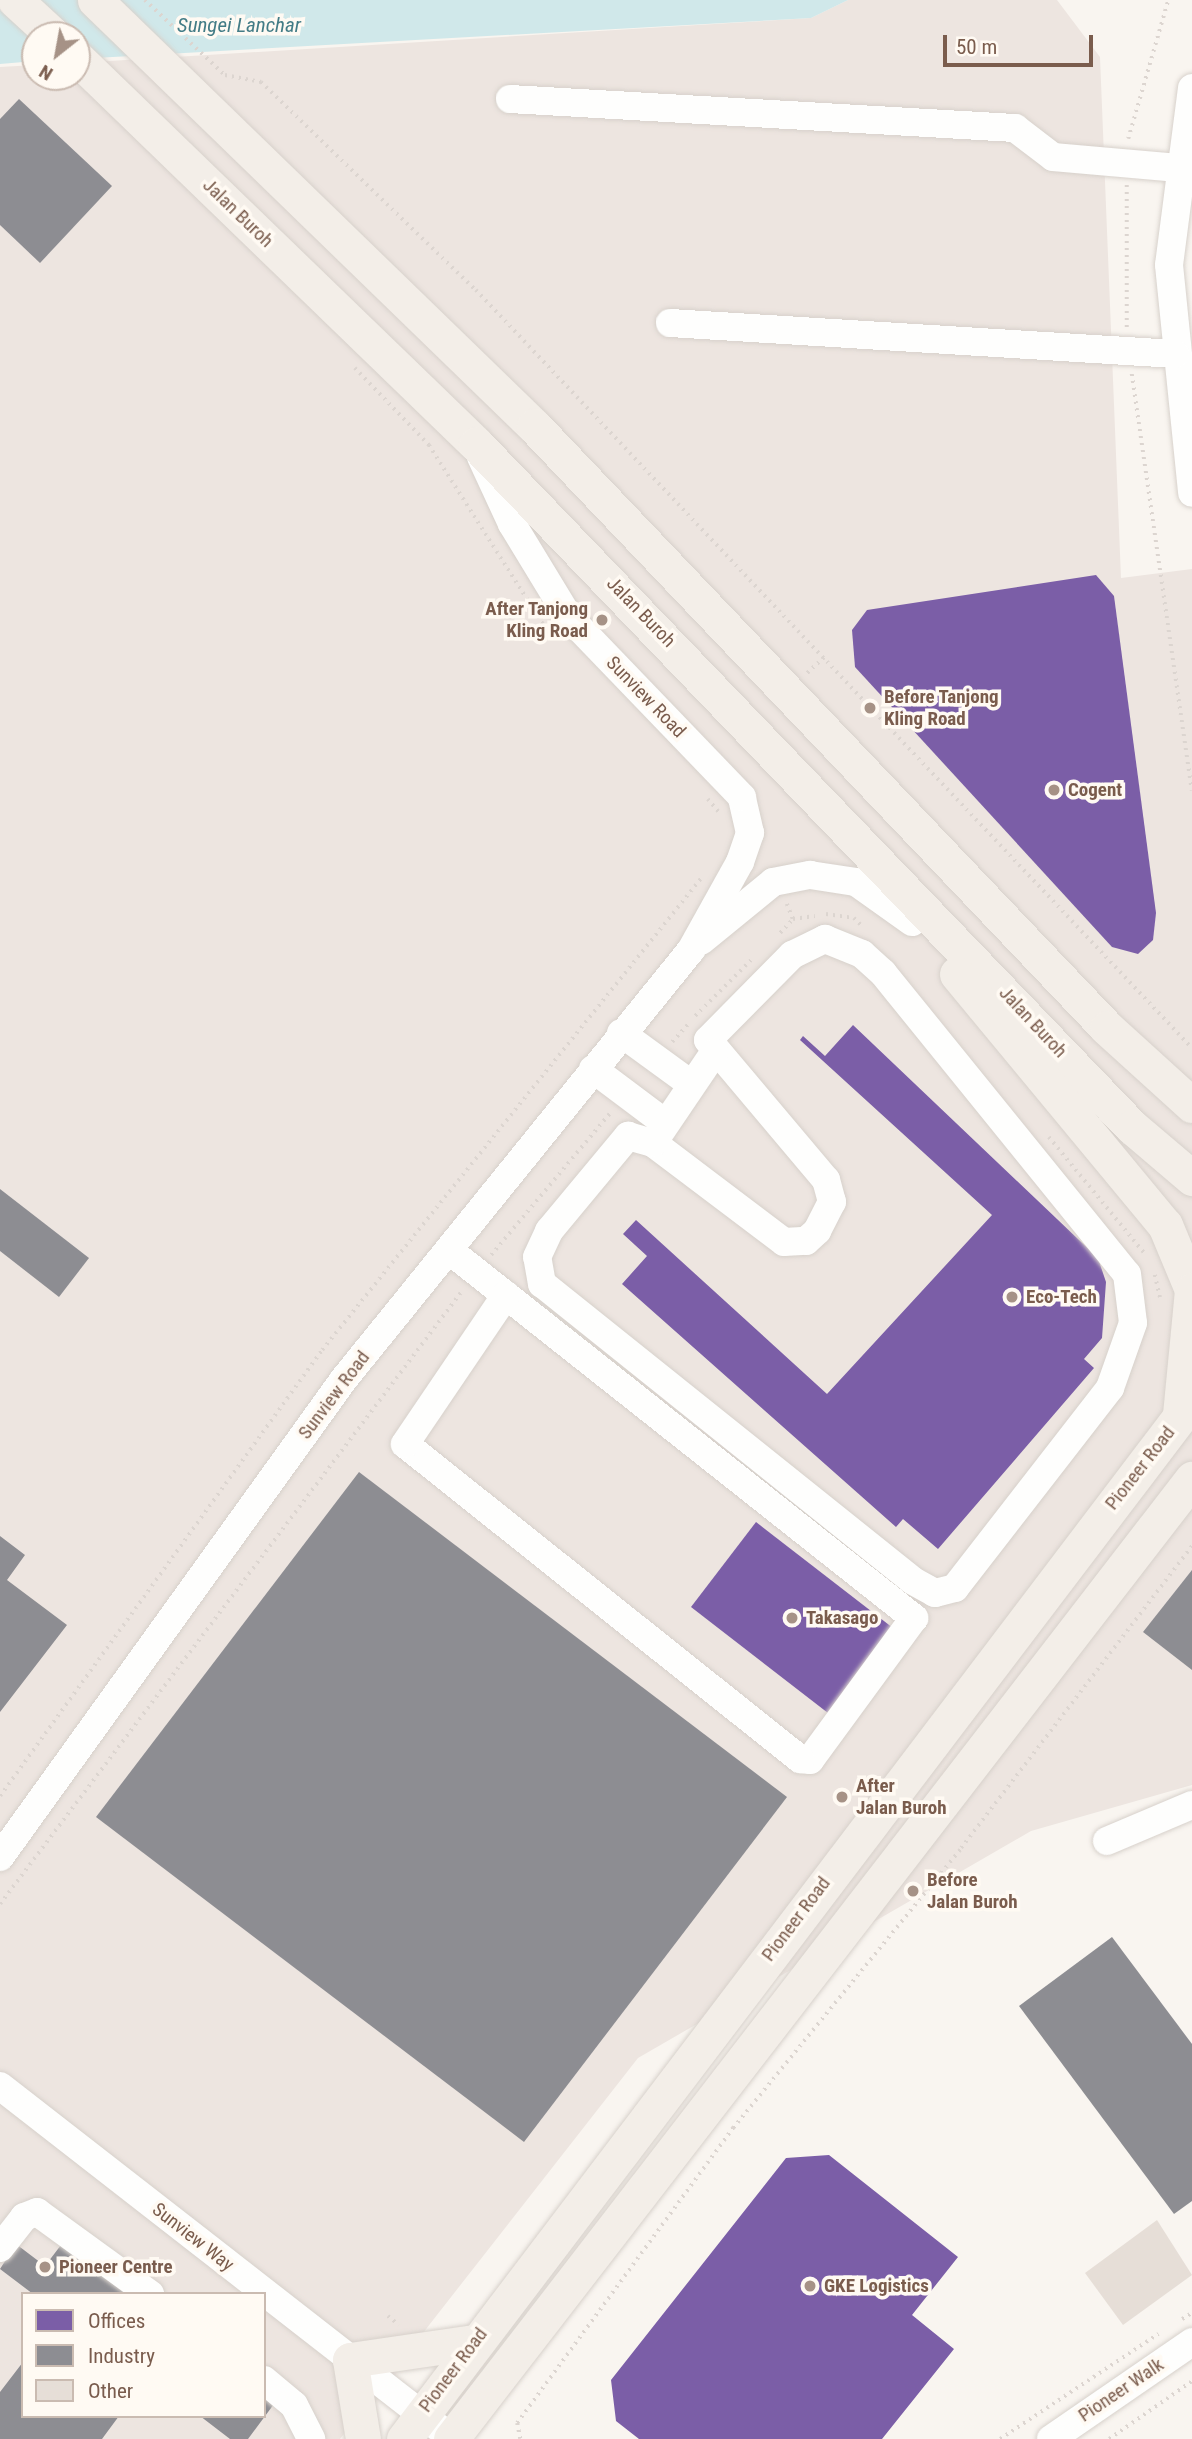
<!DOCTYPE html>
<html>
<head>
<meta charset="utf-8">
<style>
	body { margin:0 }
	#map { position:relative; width:1192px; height:2439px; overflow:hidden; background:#f9f5f0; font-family:"Roboto Condensed",sans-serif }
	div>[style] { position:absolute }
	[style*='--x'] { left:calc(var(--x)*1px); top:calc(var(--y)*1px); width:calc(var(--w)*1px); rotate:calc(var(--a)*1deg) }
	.industrial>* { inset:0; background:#ede5e0 }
	.water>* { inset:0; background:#d0e8ea }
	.offices>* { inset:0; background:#7b5ea7 }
	.industry>* { inset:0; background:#8d8d92 }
	.building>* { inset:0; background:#e6ded7 }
	.path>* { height:3.5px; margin-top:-1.75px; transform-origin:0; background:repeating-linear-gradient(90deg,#dcd5d0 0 2px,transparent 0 7px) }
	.roads { filter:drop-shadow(0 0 2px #d7d1cb) drop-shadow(0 0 2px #d7d1cb) }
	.minor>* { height:28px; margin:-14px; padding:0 14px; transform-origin:14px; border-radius:14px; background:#fefefd }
	.major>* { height:35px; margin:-17.5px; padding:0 17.5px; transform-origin:17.5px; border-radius:17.5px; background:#f3eee8 }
	.dots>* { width:19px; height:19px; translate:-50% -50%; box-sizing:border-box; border:4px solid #fffaf3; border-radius:50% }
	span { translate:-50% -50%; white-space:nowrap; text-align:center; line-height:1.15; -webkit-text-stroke:7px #fffaf3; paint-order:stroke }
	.street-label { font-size:19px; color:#7a5c4d }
	.poi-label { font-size:19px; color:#7a5c4d; font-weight:700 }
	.right { translate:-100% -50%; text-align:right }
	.left { translate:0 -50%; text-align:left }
	.water-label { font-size:21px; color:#437c86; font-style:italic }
	.legend { position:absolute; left:21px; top:2292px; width:245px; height:126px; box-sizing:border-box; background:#fffaf3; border:2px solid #cabbb1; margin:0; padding:9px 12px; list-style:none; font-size:21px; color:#7a5c4d }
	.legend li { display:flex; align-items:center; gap:14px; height:35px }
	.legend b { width:35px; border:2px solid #cabbb1 }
	.north { position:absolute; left:21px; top:21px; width:70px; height:70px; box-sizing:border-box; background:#fffaf3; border:2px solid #cabbb1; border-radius:50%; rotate:211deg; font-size:19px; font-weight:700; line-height:28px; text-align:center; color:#7a5c4d }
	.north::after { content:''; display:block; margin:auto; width:24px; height:32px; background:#a69286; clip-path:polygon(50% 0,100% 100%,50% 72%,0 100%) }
	.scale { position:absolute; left:943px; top:35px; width:150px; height:32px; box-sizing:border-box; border:4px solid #7a5c4d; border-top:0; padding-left:9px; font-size:21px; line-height:24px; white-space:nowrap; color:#7a5c4d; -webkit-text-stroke:5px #fffaf3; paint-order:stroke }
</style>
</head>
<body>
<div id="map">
	<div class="industrial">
		<i style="clip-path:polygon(evenodd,848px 0,1057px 0,1100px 57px,1121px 578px,1192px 569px,1192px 1785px,1031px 1831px,638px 2058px,340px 2439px,0 2439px,0 67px,35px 65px,35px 77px,77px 77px,77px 63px,811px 18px,848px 0,23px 2294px,264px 2294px,264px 2416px,23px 2416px,23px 2294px)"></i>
	</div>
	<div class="water">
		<i style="clip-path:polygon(0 0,848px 0,811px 18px,77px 59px,77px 35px,35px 35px,35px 61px,0 64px)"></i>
	</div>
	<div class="offices">
		<i style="clip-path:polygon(1096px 575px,1114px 596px,1156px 913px,1153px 940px,1138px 954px,1112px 947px,855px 667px,852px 630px,867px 610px)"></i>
		<i style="clip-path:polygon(853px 1025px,1098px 1258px,1106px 1282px,1102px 1338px,1084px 1359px,1094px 1368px,938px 1549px,903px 1519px,896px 1527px,622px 1284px,647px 1256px,623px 1234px,636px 1220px,827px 1394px,992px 1215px,800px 1040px,803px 1036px,825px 1056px)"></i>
		<i style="clip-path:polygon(756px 1522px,893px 1628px,828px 1713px,691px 1607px)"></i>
		<i style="clip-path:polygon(829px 2155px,958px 2257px,912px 2315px,954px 2349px,882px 2439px,639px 2439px,616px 2421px,611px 2380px,786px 2158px)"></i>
	</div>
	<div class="industry">
		<i style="clip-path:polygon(19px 99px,112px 186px,40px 263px,0 225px,0 119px)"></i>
		<i style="clip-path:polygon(0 1189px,89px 1258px,59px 1297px,0 1251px)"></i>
		<i style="clip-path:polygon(359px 1472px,787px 1797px,524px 2142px,96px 1817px)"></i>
		<i style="clip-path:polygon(0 1536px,25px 1555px,7px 1580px,67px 1625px,0 1712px)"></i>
		<i style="clip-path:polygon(1192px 1570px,1192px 1670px,1143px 1632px)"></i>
		<i style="clip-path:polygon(1112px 1937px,1192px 2044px,1192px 2201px,1174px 2214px,1019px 2006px)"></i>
		<i style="clip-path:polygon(16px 2244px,45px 2266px,61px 2245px,126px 2294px,33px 2294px,0 2269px)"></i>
		<i style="clip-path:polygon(23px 2362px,23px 2416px,119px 2416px,102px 2439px,0 2439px,0 2392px)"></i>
		<i style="clip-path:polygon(264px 2397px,274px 2404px,248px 2439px,230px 2439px,200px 2416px,264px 2416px)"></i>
	</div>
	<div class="building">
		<i style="clip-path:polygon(1157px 2220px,1192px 2275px,1123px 2325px,1085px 2273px)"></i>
	</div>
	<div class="path">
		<i style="--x:145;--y:0;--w:110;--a:43.2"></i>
		<i style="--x:225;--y:75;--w:37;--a:11"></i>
		<i style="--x:261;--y:82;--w:299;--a:44.1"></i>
		<i style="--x:476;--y:290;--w:1043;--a:46.63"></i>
		<i style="--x:1128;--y:139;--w:145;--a:-73.9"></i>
		<i style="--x:1127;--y:185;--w:143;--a:90"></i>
		<i style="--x:355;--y:368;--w:107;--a:46.1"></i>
		<i style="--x:429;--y:445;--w:218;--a:57.5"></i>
		<i style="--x:1132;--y:374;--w:421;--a:81.8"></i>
		<i style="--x:807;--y:673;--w:26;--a:-43"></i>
		<i style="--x:708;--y:799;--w:17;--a:50"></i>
		<i style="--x:787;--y:904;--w:16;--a:68"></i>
		<i style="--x:793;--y:919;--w:22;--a:-8"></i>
		<i style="--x:826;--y:914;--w:28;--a:8"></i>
		<i style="--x:854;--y:918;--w:13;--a:45"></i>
		<i style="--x:780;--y:933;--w:19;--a:-47"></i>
		<i style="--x:695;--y:1016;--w:81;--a:-45"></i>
		<i style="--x:672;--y:1042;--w:27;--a:-48"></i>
		<i style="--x:1049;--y:1137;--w:153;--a:50.6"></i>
		<i style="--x:491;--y:1255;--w:188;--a:-50"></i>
		<i style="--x:1155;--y:1275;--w:23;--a:77"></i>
		<i style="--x:0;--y:1796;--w:550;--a:-54.17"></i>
		<i style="--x:322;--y:1350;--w:607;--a:-51.22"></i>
		<i style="--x:0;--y:1904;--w:768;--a:-53"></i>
		<i style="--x:388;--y:2316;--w:14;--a:39"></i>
		<i style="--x:1182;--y:2319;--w:12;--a:-31"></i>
		<i style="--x:520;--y:2439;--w:16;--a:-101"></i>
		<i style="--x:517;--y:2423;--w:366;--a:-53.8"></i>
		<i style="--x:733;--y:2128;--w:361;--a:-50.8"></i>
		<i style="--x:961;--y:1848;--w:380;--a:-52.6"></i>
		<i style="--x:1000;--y:2439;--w:190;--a:-33.6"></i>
		<i style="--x:1109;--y:2439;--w:101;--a:-34.9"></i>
	</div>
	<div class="roads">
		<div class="minor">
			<i style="--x:1192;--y:88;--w:178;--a:97.4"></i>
			<i style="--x:1169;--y:265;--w:229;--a:84.2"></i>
			<i style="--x:510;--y:99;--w:506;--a:3.29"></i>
			<i style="--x:1015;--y:128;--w:48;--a:37.3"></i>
			<i style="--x:1053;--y:157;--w:126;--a:5"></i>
			<i style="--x:670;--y:323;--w:506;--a:3.51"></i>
			<i style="--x:701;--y:941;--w:93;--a:-39.3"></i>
			<i style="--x:773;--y:882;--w:38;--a:-11"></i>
			<i style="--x:810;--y:875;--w:47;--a:8.7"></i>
			<i style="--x:856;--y:882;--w:69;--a:35.5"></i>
			<i style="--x:621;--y:1033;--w:87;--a:36.1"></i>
			<i style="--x:593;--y:1069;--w:90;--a:36.9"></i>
			<i style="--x:653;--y:1143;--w:164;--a:37.1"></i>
			<i style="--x:784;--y:1242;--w:22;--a:-3"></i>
			<i style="--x:806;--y:1241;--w:15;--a:-42"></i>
			<i style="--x:817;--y:1231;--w:33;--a:-63"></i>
			<i style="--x:832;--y:1202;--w:23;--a:-105"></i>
			<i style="--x:826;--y:1180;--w:183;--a:-130.1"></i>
			<i style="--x:708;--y:1040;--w:120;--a:-45.3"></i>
			<i style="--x:792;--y:955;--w:37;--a:-26"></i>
			<i style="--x:825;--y:939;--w:40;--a:22"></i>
			<i style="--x:862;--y:954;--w:28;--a:42"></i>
			<i style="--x:883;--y:973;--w:387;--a:51"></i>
			<i style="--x:1127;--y:1274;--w:49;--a:83"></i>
			<i style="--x:1133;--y:1323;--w:69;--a:109.5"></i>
			<i style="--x:1110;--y:1388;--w:253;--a:127.8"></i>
			<i style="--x:955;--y:1588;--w:21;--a:166"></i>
			<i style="--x:935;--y:1593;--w:26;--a:-151"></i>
			<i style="--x:912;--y:1580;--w:474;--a:-141.3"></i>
			<i style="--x:542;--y:1284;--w:27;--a:-100"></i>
			<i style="--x:537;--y:1257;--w:29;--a:-65"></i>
			<i style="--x:549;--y:1231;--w:124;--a:-50.3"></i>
			<i style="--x:628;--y:1136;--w:26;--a:16"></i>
			<i style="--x:653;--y:1143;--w:109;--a:-55.9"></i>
			<i style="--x:450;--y:1251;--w:592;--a:38.34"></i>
			<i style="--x:914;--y:1618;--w:176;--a:126.2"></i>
			<i style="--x:810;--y:1760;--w:10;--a:-174"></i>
			<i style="--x:800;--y:1759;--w:505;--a:-141.43"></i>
			<i style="--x:405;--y:1444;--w:180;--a:-55.9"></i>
			<i style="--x:1107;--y:1841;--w:92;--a:-23"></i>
			<i style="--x:0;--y:1857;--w:589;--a:-54.26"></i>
			<i style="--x:344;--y:1379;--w:552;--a:-51.03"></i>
			<i style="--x:691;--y:950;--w:101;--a:-60.9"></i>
			<i style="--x:740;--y:862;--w:31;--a:-71"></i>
			<i style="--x:750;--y:833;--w:37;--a:-103"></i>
			<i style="--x:742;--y:797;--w:251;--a:-133.9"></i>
			<i style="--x:568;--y:616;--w:108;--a:-121.3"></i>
			<i style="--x:512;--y:524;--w:74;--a:-114.8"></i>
			<i style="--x:0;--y:2086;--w:556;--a:37.92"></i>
			<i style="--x:0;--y:2248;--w:39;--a:-52"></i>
			<i style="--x:24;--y:2217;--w:14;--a:-21"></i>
			<i style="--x:37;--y:2212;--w:140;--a:36"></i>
			<i style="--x:264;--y:2380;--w:39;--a:40"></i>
			<i style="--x:294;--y:2405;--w:38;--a:63"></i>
			<i style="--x:1051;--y:2439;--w:171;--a:-34.5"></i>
		</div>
		<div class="major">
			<i style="--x:15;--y:0;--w:52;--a:42.6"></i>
			<i style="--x:95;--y:0;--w:612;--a:44.14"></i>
			<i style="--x:534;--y:426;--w:831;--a:46.41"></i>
			<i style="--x:1107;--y:1028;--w:115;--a:42.2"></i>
			<i style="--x:77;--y:58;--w:555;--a:44.05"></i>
			<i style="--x:476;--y:444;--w:947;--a:46.16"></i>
			<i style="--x:1132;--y:1127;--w:79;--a:40.4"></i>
			<i style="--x:957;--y:974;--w:326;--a:50.4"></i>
			<i style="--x:1165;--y:1225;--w:70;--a:67.4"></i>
			<i style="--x:1192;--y:1290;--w:126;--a:95.5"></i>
			<i style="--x:363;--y:2439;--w:80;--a:-99.3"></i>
			<i style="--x:350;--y:2360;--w:125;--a:-8.3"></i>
			<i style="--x:404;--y:2439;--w:1303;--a:-52.8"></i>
			<i style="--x:451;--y:2439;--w:1213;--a:-52.34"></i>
		</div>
	</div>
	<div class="dots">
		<i style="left:602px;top:620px;background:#a69286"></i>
		<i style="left:870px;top:708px;background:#a69286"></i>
		<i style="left:1054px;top:790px;background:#a69286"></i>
		<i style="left:1012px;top:1297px;background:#a69286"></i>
		<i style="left:792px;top:1618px;background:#a69286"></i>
		<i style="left:842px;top:1797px;background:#a69286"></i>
		<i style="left:913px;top:1891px;background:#a69286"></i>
		<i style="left:45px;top:2267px;background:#a69286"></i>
		<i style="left:810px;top:2286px;background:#a69286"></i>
	</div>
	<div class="street-label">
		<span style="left:238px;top:213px;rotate:44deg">Jalan Buroh</span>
		<span style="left:641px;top:612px;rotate:46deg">Jalan Buroh</span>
		<span style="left:646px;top:697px;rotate:46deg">Sunview Road</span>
		<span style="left:1033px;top:1022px;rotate:47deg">Jalan Buroh</span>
		<span style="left:334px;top:1395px;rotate:-53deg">Sunview Road</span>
		<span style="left:1140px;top:1468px;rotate:-52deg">Pioneer Road</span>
		<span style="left:796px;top:1919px;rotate:-53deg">Pioneer Road</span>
		<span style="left:193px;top:2237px;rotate:38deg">Sunview Way</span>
		<span style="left:453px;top:2370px;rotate:-53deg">Pioneer Road</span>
		<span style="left:1121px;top:2390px;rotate:-34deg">Pioneer Walk</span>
	</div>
	<div class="poi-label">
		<span class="right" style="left:588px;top:620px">After Tanjong<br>Kling Road</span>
		<span class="left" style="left:884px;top:708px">Before Tanjong<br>Kling Road</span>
		<span class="left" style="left:1068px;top:790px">Cogent</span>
		<span class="left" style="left:1026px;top:1297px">Eco-Tech</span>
		<span class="left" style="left:806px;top:1618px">Takasago</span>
		<span class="left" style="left:856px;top:1797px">After<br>Jalan Buroh</span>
		<span class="left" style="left:927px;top:1891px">Before<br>Jalan Buroh</span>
		<span class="left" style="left:59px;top:2267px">Pioneer Centre</span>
		<span class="left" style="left:824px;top:2286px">GKE Logistics</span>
	</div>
	<div class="water-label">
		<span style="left:239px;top:25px">Sungei Lanchar</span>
	</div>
	<ul class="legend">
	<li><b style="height:19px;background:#7b5ea7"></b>Offices</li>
	<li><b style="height:19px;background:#8d8d92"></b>Industry</li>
	<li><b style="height:19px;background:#e6ded7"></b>Other</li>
	</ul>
	<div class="north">N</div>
	<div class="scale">50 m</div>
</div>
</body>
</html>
